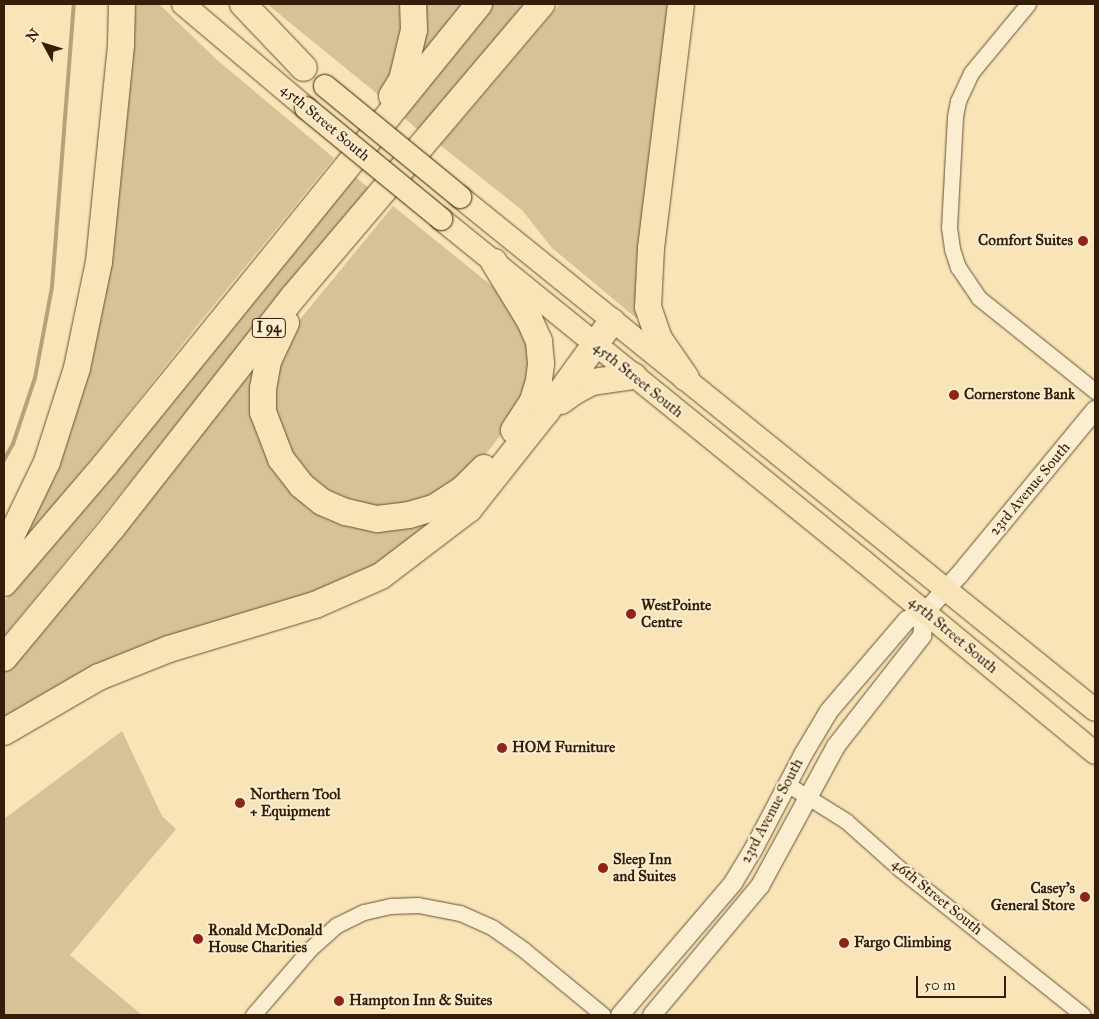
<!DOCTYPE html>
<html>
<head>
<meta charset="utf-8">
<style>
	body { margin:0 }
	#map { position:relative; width:1099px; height:1019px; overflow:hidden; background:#f8e4b6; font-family:"IM FELL Great Primer",serif }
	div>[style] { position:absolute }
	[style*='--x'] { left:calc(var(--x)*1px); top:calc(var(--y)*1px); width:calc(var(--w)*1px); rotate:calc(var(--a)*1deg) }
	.green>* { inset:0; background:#d7c298 }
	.stream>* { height:4px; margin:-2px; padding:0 2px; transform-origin:2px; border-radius:2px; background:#b6a17a }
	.roads { filter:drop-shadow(0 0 1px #665033) drop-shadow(0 0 1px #665033) }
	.minor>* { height:15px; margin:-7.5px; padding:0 7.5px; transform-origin:7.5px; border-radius:7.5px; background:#faedd0 }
	.tertiary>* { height:18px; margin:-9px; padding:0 9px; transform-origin:9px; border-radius:9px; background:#faedd0 }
	.primary>* { height:22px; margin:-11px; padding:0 11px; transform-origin:11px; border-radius:11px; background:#f8e4b6 }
	.motorway>* { height:26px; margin:-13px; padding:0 13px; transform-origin:13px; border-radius:13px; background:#f8e4b6 }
	.bridges { filter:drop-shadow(0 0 1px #351e07) drop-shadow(0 0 1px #351e07) }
	.primary-bridge>* { height:22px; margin:-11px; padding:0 11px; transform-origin:11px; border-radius:11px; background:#f8e4b6 }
	.dots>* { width:14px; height:14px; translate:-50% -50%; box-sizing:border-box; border:2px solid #faedd0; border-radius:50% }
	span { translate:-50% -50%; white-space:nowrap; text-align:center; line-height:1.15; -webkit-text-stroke:4px #faedd0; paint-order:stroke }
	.shield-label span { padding:1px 4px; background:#faedd0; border:1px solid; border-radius:4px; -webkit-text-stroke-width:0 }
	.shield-label { font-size:14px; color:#351e07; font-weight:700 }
	.street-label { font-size:15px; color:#351e07 }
	.poi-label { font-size:15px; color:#351e07; font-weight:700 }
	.right { translate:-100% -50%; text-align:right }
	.left { translate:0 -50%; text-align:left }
	.frame { position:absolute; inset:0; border:5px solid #351e07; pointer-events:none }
	.north { position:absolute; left:20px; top:20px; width:50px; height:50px; -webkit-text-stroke:4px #faedd0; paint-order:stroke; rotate:309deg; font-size:14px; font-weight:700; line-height:20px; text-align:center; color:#351e07 }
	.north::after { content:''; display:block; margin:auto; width:18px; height:22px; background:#351e07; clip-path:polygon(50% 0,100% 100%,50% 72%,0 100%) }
	.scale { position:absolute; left:916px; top:976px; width:90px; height:22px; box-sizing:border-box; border:2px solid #351e07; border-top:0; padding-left:6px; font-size:15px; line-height:18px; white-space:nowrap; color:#351e07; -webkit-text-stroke:4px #faedd0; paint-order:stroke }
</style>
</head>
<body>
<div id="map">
	<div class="green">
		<i style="clip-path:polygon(130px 4px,159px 4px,216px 59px,334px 158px,196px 327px,20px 550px,60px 445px)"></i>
		<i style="clip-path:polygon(267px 4px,406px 4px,404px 49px,381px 97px)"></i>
		<i style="clip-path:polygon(421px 4px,467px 4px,427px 53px,420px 49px)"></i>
		<i style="clip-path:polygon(493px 4px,524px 4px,418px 130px,400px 114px)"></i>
		<i style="clip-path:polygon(560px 4px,674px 4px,641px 316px,636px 318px,552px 248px,522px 210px,440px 145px)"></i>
		<i style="clip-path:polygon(352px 174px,370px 189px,4px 636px,4px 602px)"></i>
		<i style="clip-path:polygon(393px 206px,497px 290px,534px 343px,523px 404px,494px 444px,471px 471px,417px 506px,358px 506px,304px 479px,270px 416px,283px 340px)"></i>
		<i style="clip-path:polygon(251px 370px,257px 374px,254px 394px,319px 507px,447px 508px,394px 559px,4px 723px,4px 672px)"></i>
		<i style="clip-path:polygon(122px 731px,162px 816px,176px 829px,70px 955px,142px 1015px,4px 1015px,4px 819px)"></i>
	</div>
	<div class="stream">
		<i style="--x:4;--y:460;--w:18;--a:-61"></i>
		<i style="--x:13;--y:444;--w:70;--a:-71.6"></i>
		<i style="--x:35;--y:378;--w:93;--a:-79.4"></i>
		<i style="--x:52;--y:287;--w:284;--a:-85.6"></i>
	</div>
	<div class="roads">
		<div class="minor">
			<i style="--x:1028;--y:4;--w:89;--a:129.6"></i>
			<i style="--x:971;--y:73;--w:31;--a:115"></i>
			<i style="--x:958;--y:101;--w:16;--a:101"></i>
			<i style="--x:955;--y:117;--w:110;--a:93.1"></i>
			<i style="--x:949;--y:227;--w:22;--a:82"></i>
			<i style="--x:952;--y:249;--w:19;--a:72"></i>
			<i style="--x:958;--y:267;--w:37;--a:56"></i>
			<i style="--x:979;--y:298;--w:149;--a:38.7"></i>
			<i style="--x:787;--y:784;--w:70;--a:32.1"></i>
			<i style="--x:846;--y:821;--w:72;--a:41.6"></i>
			<i style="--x:900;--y:869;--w:234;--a:38.6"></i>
			<i style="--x:253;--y:1015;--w:87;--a:-49.2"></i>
			<i style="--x:310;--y:949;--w:36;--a:-42"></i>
			<i style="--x:337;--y:925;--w:30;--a:-26"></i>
			<i style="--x:364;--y:912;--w:28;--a:-13"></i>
			<i style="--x:391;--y:906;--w:27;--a:-2"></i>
			<i style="--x:418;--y:905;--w:43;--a:10.8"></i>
			<i style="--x:460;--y:913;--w:36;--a:24"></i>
			<i style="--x:493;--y:928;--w:38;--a:35"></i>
			<i style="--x:524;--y:950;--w:102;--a:39.4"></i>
		</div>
		<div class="tertiary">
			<i style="--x:620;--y:1015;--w:174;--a:-49.4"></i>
			<i style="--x:733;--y:883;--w:39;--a:-59"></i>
			<i style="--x:753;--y:850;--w:110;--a:-62.3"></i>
			<i style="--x:804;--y:753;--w:49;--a:-59.2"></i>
			<i style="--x:829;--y:711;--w:120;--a:-49.4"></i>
			<i style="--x:907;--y:620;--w:20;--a:-24"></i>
			<i style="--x:925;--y:612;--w:50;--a:-47.4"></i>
			<i style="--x:959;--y:575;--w:214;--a:-50.5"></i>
			<i style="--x:652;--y:1015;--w:168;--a:-50.1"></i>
			<i style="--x:760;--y:886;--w:159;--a:-61.5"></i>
			<i style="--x:836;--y:746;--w:140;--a:-52"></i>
			<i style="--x:922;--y:636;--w:24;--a:-83"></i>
		</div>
		<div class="primary">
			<i style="--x:183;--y:4;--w:161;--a:40.2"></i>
			<i style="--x:460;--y:197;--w:816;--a:38.93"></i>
			<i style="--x:441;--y:219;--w:543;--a:39.02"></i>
			<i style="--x:863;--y:561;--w:301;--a:39.6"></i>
		</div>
		<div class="motorway">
			<i style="--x:243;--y:4;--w:88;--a:46.4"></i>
			<i style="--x:681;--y:4;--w:246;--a:97"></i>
			<i style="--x:651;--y:248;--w:59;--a:92.9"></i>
			<i style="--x:648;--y:307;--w:34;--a:71"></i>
			<i style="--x:659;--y:339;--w:47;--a:55.3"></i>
			<i style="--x:392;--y:96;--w:19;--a:-58"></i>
			<i style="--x:402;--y:80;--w:51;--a:-76.5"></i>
			<i style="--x:414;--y:30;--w:26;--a:-92"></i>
			<i style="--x:494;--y:262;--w:69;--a:58.6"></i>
			<i style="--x:530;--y:321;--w:22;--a:66"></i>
			<i style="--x:539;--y:341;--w:23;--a:85"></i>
			<i style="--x:541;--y:364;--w:17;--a:97"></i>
			<i style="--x:539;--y:381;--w:21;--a:107"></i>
			<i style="--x:533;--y:401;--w:35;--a:123"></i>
			<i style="--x:286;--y:323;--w:42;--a:115.3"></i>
			<i style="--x:268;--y:361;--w:27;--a:100"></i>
			<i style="--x:263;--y:388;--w:24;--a:90"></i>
			<i style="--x:263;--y:412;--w:50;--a:69"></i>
			<i style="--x:281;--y:459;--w:33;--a:52"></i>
			<i style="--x:301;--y:485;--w:27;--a:39"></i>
			<i style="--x:322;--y:502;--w:26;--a:23"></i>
			<i style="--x:346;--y:512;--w:32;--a:13"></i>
			<i style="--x:377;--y:519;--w:32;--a:-7"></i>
			<i style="--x:409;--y:515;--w:26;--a:-16"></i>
			<i style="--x:434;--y:508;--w:33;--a:-33"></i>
			<i style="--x:462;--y:490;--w:31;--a:-45"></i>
			<i style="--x:561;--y:401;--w:17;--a:-36"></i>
			<i style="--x:575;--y:391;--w:19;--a:-28"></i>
			<i style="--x:592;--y:382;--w:42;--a:-8.1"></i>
			<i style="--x:4;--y:551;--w:99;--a:-64.2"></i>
			<i style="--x:47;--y:462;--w:99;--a:-72.3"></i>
			<i style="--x:77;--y:368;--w:108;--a:-78.3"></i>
			<i style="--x:99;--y:262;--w:219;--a:-84.2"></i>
			<i style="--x:121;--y:44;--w:40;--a:-88.6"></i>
			<i style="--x:4;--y:583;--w:155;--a:-49.4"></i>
			<i style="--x:105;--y:465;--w:594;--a:-50.95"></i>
			<i style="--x:4;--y:658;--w:169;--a:-50.3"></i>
			<i style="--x:112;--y:528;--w:295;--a:-51.9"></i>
			<i style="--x:294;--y:296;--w:383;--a:-49.7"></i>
			<i style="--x:4;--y:732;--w:110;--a:-30.1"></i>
			<i style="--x:99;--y:677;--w:75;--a:-21.8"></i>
			<i style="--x:169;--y:649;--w:152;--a:-16.8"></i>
			<i style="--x:315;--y:605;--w:72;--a:-23.7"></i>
			<i style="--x:381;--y:576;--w:111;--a:-37.3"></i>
			<i style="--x:469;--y:509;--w:124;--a:-51.6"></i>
			<i style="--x:546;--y:412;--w:112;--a:-54"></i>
		</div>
	</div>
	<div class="bridges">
		<div class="primary-bridge">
			<i style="--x:325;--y:86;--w:175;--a:39.4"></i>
			<i style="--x:306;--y:108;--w:175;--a:39.4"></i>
		</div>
	</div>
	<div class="dots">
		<i style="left:1083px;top:241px;background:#8f2418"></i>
		<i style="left:954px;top:395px;background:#8f2418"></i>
		<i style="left:631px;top:614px;background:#8f2418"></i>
		<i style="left:502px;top:748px;background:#8f2418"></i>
		<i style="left:240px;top:803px;background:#8f2418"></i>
		<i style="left:603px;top:868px;background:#8f2418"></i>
		<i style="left:1085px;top:897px;background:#8f2418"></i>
		<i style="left:198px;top:939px;background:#8f2418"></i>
		<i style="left:844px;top:943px;background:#8f2418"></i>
		<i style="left:339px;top:1001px;background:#8f2418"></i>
	</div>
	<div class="shield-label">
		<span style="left:269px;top:328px">I 94</span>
	</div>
	<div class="street-label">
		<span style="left:325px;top:123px;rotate:40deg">45th Street South</span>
		<span style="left:638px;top:380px;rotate:39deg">45th Street South</span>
		<span style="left:1030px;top:489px;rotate:-50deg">23rd Avenue South</span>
		<span style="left:953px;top:635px;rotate:40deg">45th Street South</span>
		<span style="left:772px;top:811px;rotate:-62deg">23rd Avenue South</span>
		<span style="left:937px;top:897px;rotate:39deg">46th Street South</span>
	</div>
	<div class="poi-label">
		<span class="right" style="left:1073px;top:241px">Comfort Suites</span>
		<span class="left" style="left:964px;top:395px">Cornerstone Bank</span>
		<span class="left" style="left:641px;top:614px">WestPointe<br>Centre</span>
		<span class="left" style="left:512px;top:748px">HOM Furniture</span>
		<span class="left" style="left:250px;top:803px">Northern Tool<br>+ Equipment</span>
		<span class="left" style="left:613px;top:868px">Sleep Inn<br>and Suites</span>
		<span class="right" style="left:1075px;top:897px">Casey's<br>General Store</span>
		<span class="left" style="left:208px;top:939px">Ronald McDonald<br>House Charities</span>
		<span class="left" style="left:854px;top:943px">Fargo Climbing</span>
		<span class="left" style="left:349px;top:1001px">Hampton Inn &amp; Suites</span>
	</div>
	<div class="frame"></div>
	<div class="north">N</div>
	<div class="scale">50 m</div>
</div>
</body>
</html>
